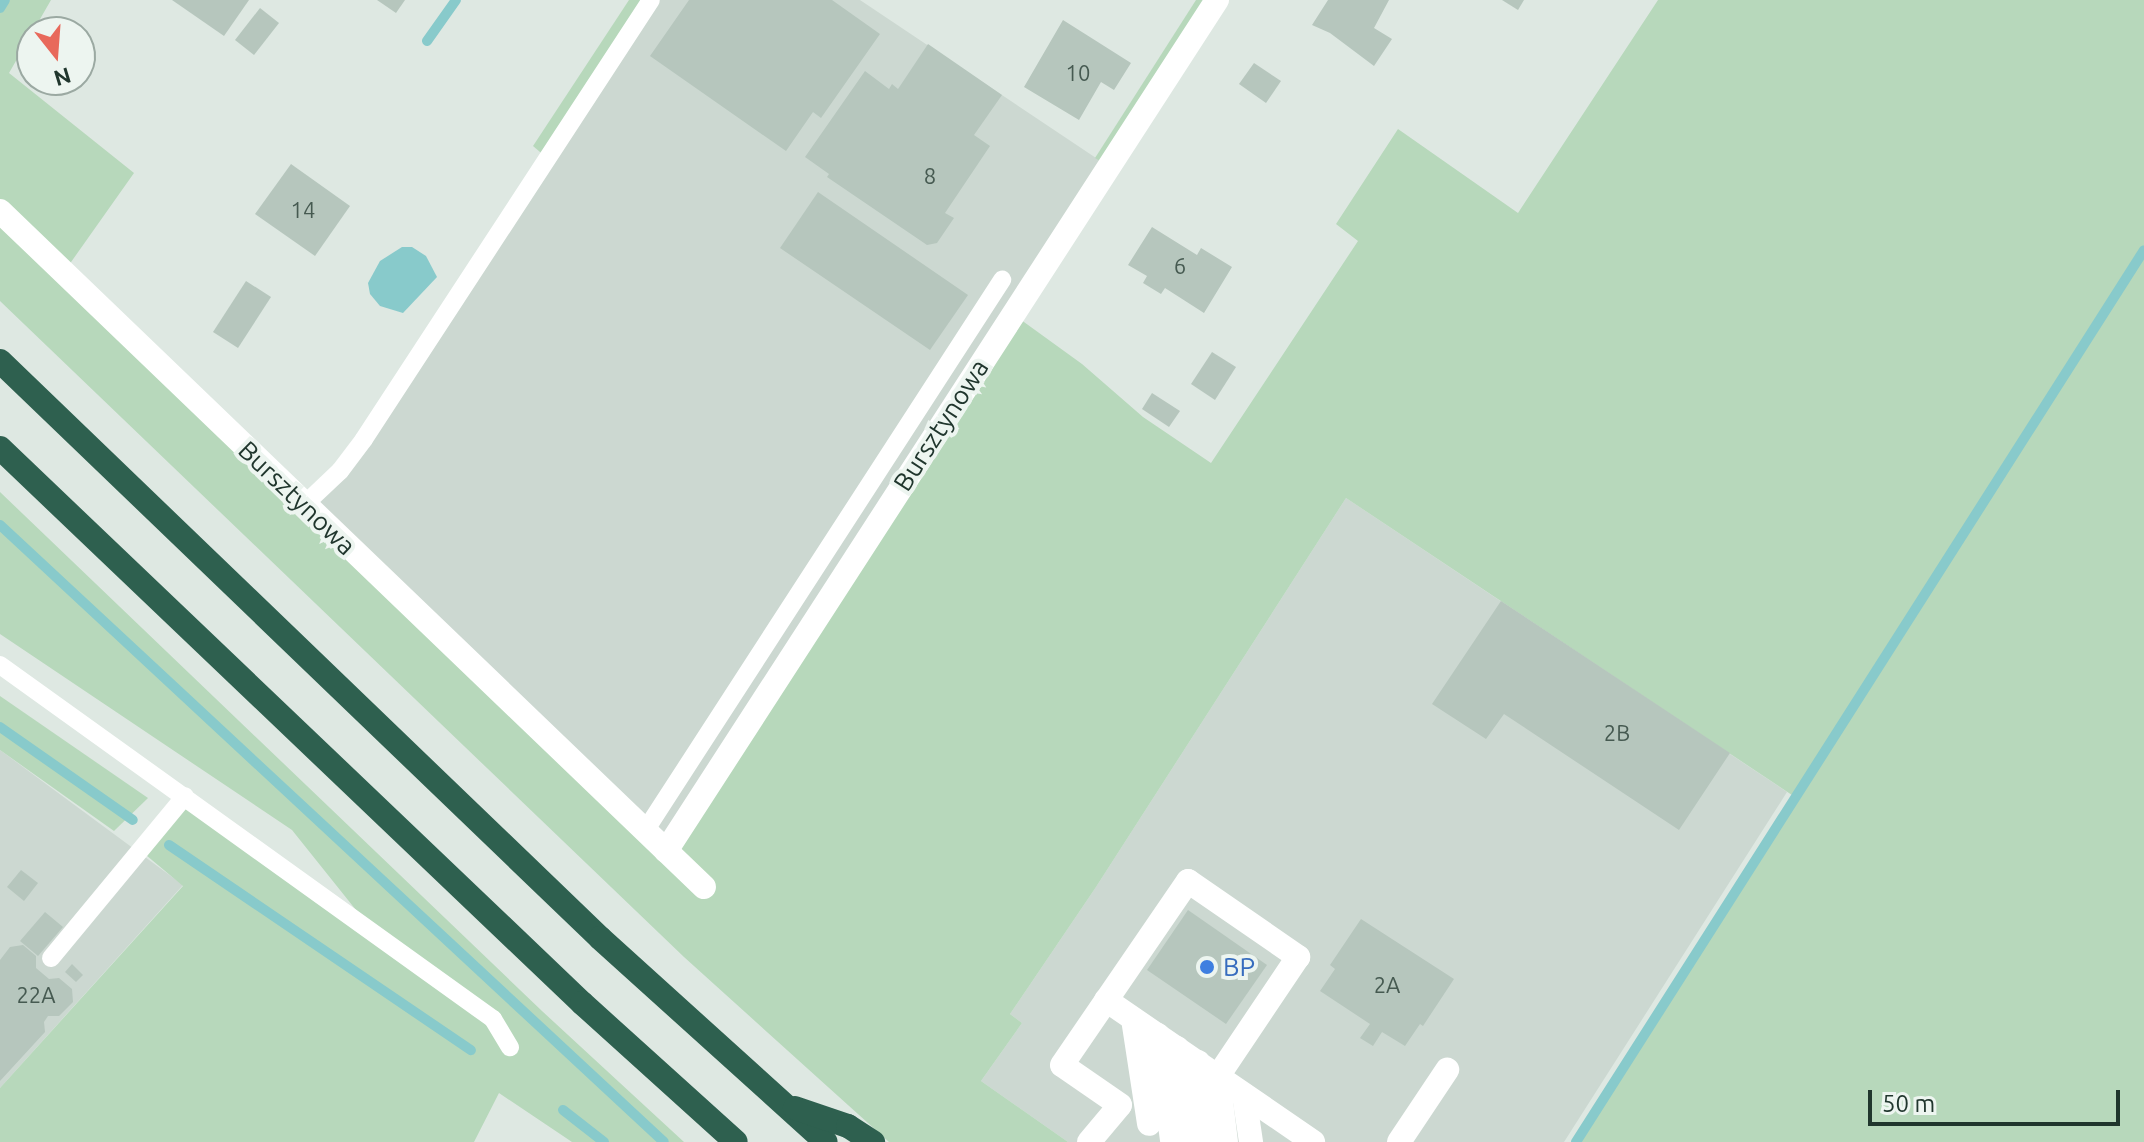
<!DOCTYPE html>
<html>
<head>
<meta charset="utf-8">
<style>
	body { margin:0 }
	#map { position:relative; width:2144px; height:1142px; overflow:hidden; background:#dee8e2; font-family:Ubuntu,sans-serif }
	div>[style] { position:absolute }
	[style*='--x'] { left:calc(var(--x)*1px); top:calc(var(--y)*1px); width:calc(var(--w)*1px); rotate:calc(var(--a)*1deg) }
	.built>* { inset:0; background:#ccd8d1 }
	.green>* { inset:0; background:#b7d8bb }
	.water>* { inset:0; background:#88cacb }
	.stream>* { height:10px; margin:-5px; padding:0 5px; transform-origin:5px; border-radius:5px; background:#88cacb }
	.building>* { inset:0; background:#b6c6bd }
	.service>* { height:18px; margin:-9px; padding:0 9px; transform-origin:9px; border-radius:9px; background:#fff }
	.minor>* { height:24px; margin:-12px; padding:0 12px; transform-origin:12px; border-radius:12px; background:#fff }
	.motorway>* { height:24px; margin:-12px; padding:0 12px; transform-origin:12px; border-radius:12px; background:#2e604f }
	.dots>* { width:22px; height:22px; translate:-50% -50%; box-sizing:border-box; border:4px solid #edf5f0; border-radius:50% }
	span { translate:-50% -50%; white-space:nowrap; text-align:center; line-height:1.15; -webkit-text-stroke:8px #edf5f0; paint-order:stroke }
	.number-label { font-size:22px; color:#465a51 }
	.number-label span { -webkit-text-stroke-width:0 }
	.street-label { font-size:26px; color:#20362d }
	.shop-label { font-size:26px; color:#366cbe }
	.left { translate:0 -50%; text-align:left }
	.north { position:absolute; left:16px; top:16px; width:80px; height:80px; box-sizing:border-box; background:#edf5f0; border:2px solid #9ba9a2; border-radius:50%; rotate:163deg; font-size:22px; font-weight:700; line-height:32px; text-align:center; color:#20362d }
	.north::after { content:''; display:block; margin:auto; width:28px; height:36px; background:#e8695b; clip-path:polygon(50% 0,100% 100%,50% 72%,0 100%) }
	.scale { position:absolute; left:1868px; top:1090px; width:252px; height:36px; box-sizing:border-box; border:4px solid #20362d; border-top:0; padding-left:10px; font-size:24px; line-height:28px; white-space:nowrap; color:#20362d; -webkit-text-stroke:6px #edf5f0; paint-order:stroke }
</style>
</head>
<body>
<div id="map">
	<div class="built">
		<i style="clip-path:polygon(651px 0,860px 0,1108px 166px,666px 851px,304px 505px,340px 471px)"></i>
		<i style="clip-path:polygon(1346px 498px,1787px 792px,1564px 1142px,1068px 1142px,981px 1081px,1022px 1023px,1010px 1014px,1096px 887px)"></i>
		<i style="clip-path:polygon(0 750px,183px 885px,0 1088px)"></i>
	</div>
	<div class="green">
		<i style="clip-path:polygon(0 0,51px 0,9px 73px,134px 173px,64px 272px,665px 851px,1013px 314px,1082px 364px,1143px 417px,1211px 463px,1358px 241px,1336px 224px,1398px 129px,1518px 213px,1658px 0,2144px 0,2144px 1142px,1576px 1142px,1795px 797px,1346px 498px,1096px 887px,1010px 1014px,1022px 1023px,981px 1081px,1068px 1142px,889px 1142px,684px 957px,0 301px)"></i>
		<i style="clip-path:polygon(629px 0,651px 0,547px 158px,533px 146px)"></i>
		<i style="clip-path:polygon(1196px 0,1217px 0,1108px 166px,1095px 158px)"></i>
		<i style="clip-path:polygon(0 492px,542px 1011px,684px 1142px,572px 1142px,499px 1093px,474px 1142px,0 1142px,0 1088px,183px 886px,140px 850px,185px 796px,368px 925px,292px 830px,0 634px)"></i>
		<i style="clip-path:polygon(0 696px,148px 798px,114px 831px,0 750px)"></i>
	</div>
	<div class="water">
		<i style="clip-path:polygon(402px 247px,412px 247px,426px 256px,437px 277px,403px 313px,380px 306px,370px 294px,368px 283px,380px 261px)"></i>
	</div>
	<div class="stream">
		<i style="--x:0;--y:8;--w:9;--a:-58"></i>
		<i style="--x:427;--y:41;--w:50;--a:-54.7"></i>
		<i style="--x:0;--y:525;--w:906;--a:42.9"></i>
		<i style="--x:0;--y:727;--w:162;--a:35"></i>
		<i style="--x:169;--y:845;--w:365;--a:34.2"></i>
		<i style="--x:563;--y:1110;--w:52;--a:38"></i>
		<i style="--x:1576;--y:1142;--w:1057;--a:-57.51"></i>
	</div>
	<div class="building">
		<i style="clip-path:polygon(172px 0,249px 0,224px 36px)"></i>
		<i style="clip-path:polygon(377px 0,405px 0,396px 13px)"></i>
		<i style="clip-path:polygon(689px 0,832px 0,880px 34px,821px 118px,813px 112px,786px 151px,650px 56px)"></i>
		<i style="clip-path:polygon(1328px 0,1389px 0,1374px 28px,1392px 39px,1374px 66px,1330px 33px,1312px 25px)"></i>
		<i style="clip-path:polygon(1502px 0,1524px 0,1518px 10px)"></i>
		<i style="clip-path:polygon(260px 8px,279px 23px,254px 55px,235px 40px)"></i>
		<i style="clip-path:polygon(1063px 20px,1131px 63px,1114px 90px,1101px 82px,1079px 120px,1024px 87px)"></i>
		<i style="clip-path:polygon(928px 44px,1002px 95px,974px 135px,990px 146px,945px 213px,954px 218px,937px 243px,927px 245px,827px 177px,829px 174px,805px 157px,865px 71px,889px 89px,892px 84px,898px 89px)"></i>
		<i style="clip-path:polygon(1254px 63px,1281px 81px,1266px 103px,1239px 84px)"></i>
		<i style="clip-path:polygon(291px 164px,350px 206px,315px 256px,255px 214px)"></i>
		<i style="clip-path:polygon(818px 192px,968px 295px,930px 350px,780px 248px)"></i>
		<i style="clip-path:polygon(1152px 227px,1197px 255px,1201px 248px,1232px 267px,1204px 313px,1165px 288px,1161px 294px,1143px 283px,1147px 276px,1128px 265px)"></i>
		<i style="clip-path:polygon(246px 281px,271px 297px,238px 348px,213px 332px)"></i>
		<i style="clip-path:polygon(1212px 352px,1236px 367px,1215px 400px,1191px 384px)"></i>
		<i style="clip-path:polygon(1152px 393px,1180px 411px,1169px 427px,1142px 409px)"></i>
		<i style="clip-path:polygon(1501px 601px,1730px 753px,1679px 830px,1504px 714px,1486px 739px,1432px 704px)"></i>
		<i style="clip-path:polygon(21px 870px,38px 883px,24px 901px,7px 887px)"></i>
		<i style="clip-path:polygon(1188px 910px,1267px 965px,1226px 1024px,1147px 970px)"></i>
		<i style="clip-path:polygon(45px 912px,63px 927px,38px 956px,20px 941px)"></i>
		<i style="clip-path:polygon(1361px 919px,1454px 979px,1423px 1026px,1420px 1024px,1405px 1046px,1382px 1032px,1373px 1046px,1360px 1038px,1370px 1024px,1320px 991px,1335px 969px,1330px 965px)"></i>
		<i style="clip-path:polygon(23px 945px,36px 956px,36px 968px,49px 979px,59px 978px,72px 989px,73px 1002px,59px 1016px,48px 1016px,44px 1022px,45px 1032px,0 1081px,0 960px,10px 947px)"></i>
		<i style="clip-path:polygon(72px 964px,83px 975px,76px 982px,65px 972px)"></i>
	</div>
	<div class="service">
		<i style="--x:304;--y:505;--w:50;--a:-43.4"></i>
		<i style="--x:340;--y:471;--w:40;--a:-53"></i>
		<i style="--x:364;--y:439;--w:524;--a:-56.83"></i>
		<i style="--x:0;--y:665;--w:607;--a:35.68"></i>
		<i style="--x:493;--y:1019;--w:33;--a:59"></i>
		<i style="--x:645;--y:831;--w:657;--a:-57.06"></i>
		<i style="--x:51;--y:958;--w:210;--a:-50.4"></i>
	</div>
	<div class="minor">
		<i style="--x:0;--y:211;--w:976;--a:43.84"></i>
		<i style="--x:666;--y:851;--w:1014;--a:-57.08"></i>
		<i style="--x:1106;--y:1000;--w:251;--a:34.4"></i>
		<i style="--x:1133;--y:1019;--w:106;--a:81.3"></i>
		<i style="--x:1158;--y:1035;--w:106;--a:82.4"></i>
		<i style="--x:1177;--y:1048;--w:95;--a:80.9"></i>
		<i style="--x:1198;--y:1062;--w:81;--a:81.5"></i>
		<i style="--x:1244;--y:1095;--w:48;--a:81.5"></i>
		<i style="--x:1089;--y:1142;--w:48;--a:-50"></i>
		<i style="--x:1120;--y:1105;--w:70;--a:-145.4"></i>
		<i style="--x:1062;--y:1065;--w:223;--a:-55.6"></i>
		<i style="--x:1188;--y:881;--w:134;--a:34.6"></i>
		<i style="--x:1298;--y:957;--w:143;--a:123.9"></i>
		<i style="--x:1218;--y:1076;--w:66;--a:83.1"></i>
		<i style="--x:1399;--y:1142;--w:87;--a:-56.3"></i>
	</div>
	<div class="motorway">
		<i style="--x:0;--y:361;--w:832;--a:43.88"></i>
		<i style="--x:600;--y:938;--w:304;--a:42.1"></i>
		<i style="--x:0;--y:448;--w:804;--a:43.64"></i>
		<i style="--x:582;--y:1003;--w:207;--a:42.1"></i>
		<i style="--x:795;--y:1108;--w:56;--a:18.8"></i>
		<i style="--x:848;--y:1126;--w:30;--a:33"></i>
	</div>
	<div class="dots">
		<i style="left:1207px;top:967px;background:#3f7fe0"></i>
	</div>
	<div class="number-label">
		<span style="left:1078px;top:73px">10</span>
		<span style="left:930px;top:176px">8</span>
		<span style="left:303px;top:210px">14</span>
		<span style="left:1180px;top:266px">6</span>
		<span style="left:1617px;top:733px">2B</span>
		<span style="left:1387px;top:985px">2A</span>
		<span style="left:36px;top:995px">22A</span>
	</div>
	<div class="street-label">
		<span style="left:941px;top:425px;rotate:-57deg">Bursztynowa</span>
		<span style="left:297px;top:498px;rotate:44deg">Bursztynowa</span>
	</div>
	<div class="shop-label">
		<span class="left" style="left:1223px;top:967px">BP</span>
	</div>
	<div class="north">N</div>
	<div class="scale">50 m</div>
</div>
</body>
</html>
